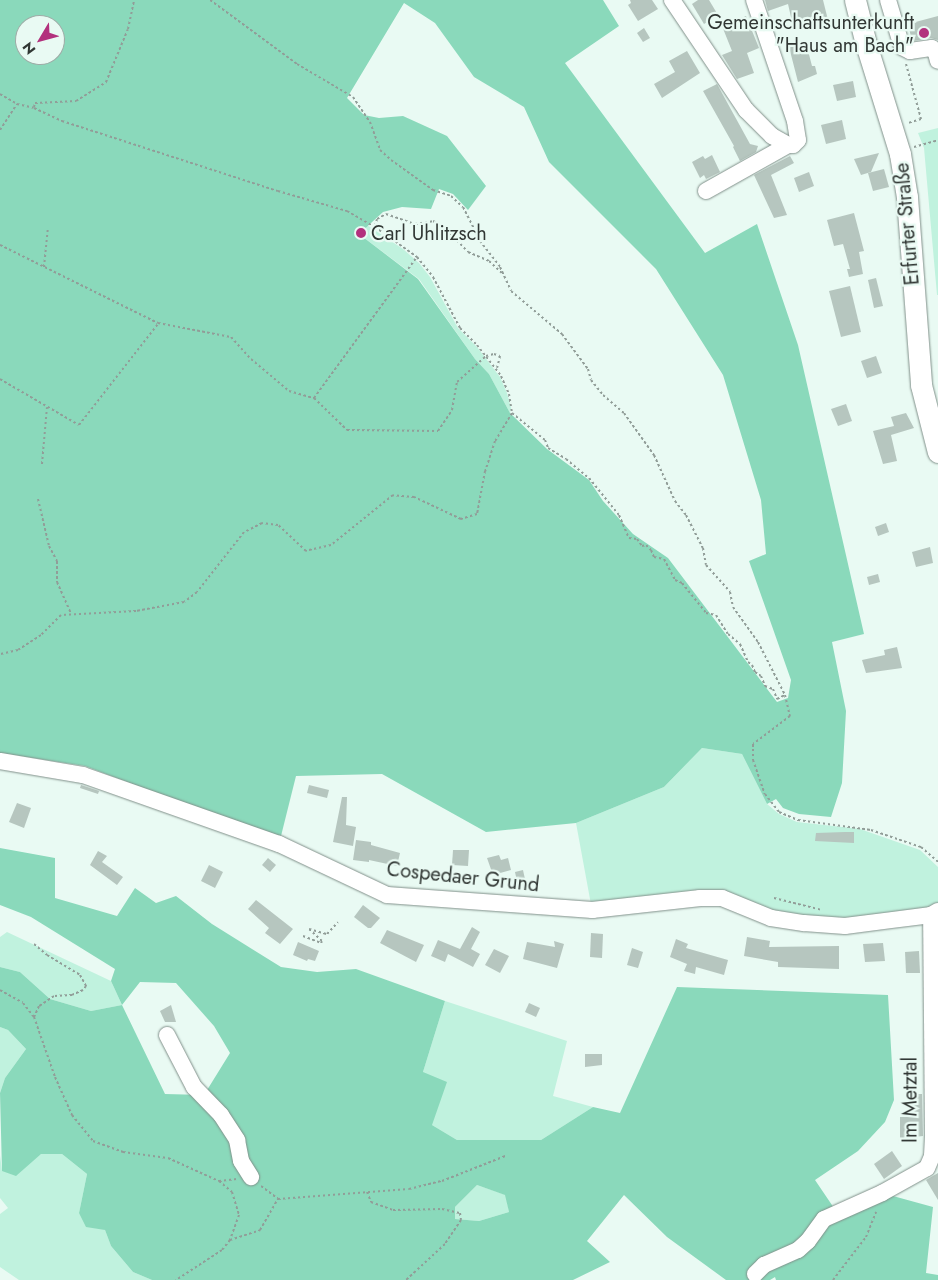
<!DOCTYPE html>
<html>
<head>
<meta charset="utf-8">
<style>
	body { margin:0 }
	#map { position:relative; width:938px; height:1280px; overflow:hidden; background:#e9faf3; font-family:Jost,sans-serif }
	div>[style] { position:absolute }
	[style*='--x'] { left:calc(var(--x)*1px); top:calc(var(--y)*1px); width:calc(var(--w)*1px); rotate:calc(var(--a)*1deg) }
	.green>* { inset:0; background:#c0f2de }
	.forest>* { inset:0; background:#8ad9bb }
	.building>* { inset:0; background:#b6c6bf }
	.path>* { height:2px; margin-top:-1px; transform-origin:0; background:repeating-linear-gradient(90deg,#919d98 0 2.5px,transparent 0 5px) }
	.roads { filter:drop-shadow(0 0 1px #81908a) drop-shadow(0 0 1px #81908a) }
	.minor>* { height:16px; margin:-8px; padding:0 8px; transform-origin:8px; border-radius:8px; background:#fff }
	.major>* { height:21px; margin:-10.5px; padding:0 10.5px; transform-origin:10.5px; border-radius:10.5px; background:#fff }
	.dots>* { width:14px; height:14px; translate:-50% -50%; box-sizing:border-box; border:2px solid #e9faf3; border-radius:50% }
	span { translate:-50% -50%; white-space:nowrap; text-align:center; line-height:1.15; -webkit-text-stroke:4.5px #e9faf3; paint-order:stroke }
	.poi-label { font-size:20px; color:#313734 }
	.right { translate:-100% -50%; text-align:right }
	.left { translate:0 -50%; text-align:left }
	.street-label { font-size:20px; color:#313734 }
	.north { position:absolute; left:15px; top:15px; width:50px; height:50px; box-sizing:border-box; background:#e9faf3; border:1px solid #9faca7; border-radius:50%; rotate:233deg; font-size:14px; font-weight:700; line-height:20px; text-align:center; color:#313734 }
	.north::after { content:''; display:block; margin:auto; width:18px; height:22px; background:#b2317d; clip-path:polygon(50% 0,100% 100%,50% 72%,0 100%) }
</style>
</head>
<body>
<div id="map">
	<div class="green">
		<i style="clip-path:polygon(938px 128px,938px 295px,937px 295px,924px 148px,918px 133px)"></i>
		<i style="clip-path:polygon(367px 225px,403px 249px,419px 263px,430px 277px,458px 328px,477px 347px,500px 377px,507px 393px,511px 408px,510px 413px,489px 374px,475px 359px,419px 279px,359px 234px)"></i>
		<i style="clip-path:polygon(702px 748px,742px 754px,767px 804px,779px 814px,797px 822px,860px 829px,920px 850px,938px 867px,938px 910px,804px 923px,722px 898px,592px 910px,576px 823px,664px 787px)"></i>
		<i style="clip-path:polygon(7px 932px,111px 981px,122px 1005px,91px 1011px,50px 999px,20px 972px,0 967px,0 937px)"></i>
		<i style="clip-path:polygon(445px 1001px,567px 1041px,553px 1096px,593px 1107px,541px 1140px,457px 1140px,432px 1125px,423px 1072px)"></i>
		<i style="clip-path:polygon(0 1027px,8px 1030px,26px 1049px,5px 1078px,0 1093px)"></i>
		<i style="clip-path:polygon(41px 1154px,62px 1154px,87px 1174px,79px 1213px,105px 1230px,111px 1246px,133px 1272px,152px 1280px,19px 1280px,0 1267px,0 1214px,8px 1208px,0 1198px,0 1155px,2px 1171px)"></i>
		<i style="clip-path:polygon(477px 1185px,506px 1195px,509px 1212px,479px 1221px,454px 1219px,455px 1207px)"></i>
	</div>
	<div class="forest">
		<i style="clip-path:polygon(evenodd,0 0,603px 0,619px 26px,565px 63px,705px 253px,757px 224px,798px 345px,864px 634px,832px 642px,846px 711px,842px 783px,831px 817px,799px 814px,783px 808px,776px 799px,767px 804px,742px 754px,702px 748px,664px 787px,576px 823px,486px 832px,382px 774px,296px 776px,280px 840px,85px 766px,0 753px,0 0,404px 3px,435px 23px,474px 77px,524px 107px,549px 162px,656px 269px,723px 375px,761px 500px,766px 554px,749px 561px,791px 680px,788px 698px,777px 702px,668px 558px,633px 534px,603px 501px,589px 480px,547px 449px,510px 413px,489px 374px,475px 359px,418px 279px,359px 234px,383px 212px,402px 207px,431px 209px,439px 189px,453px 194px,468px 210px,486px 186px,447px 136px,403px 116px,379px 118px,364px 115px,347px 98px,404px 3px,0 0,25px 25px,55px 25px,55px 55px,25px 55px,25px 25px)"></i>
		<i style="clip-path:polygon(evenodd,0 848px,55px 858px,55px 898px,117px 916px,135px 888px,156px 903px,176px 896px,212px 924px,281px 967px,317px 972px,356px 969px,445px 1001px,423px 1072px,447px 1082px,432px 1125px,457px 1140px,541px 1140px,593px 1107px,620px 1113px,677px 987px,888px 995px,894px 1100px,885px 1122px,858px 1151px,815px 1180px,836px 1211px,882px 1193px,933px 1207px,926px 1273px,938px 1275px,938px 1280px,776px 1280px,775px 1277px,770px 1280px,726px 1280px,667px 1237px,624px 1195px,587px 1241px,610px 1262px,573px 1280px,152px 1280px,133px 1272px,111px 1246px,105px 1230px,86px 1227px,79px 1213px,87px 1174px,62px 1154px,41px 1154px,16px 1176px,2px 1171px,0 1093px,5px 1078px,26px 1049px,8px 1030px,0 1027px,0 967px,20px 972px,50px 999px,91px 1011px,122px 1005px,111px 981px,115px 969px,31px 917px,0 905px,0 848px,140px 982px,176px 983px,214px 1026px,230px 1053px,204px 1095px,165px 1094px,122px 1005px,140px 982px,0 848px,477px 1185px,505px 1195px,509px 1212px,479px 1221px,455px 1219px,455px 1207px,477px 1185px)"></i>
	</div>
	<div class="building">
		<i style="clip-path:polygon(630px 0,652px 0,658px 9px,638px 21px,628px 5px,631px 3px)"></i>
		<i style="clip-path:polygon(698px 0,709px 0,718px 15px,704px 24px,692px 4px)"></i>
		<i style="clip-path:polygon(765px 0,823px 0,828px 20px,793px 26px,788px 4px,768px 11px)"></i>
		<i style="clip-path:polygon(746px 16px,759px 48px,747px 53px,754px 73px,737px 79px,722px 55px,732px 51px,722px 26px)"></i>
		<i style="clip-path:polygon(938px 16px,938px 40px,931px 38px,912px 41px,908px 24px)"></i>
		<i style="clip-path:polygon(644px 28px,650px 38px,643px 42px,637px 33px)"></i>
		<i style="clip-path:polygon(806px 43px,812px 66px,815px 66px,817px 74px,798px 82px,789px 47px)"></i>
		<i style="clip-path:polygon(687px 51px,700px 73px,662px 98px,654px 84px,675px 72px,669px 61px)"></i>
		<i style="clip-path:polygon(853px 81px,856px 97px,837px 101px,833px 85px)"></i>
		<i style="clip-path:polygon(717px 84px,750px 144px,758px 146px,756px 152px,740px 161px,733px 147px,734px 146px,703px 91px)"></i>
		<i style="clip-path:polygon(842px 120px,846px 139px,826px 144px,821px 125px)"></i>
		<i style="clip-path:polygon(879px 153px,871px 172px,861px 175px,854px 159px)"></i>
		<i style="clip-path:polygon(712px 155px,720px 172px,706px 179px,704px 175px,700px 178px,692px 162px,703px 156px,705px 159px)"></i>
		<i style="clip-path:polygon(790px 156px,794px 163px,771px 175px,787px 215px,774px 218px,754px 175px)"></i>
		<i style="clip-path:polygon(884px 169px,889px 187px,873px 191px,868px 173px)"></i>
		<i style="clip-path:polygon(809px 172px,814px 186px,799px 192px,794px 178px)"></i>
		<i style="clip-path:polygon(854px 213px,864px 251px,859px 252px,863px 274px,849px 277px,847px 269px,850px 269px,843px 244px,834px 246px,827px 220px)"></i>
		<i style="clip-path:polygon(876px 278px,883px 306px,874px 308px,868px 280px)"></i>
		<i style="clip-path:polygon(850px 286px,861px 332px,841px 337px,829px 291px)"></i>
		<i style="clip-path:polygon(876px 356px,882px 373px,867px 378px,861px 361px)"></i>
		<i style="clip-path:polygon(846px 404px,852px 421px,838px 426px,831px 409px)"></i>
		<i style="clip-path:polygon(906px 413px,914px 428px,891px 435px,897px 461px,883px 464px,873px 431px,894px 426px,891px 417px)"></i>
		<i style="clip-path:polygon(886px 523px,889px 532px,878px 536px,875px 527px)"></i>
		<i style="clip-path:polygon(930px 547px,933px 563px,916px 567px,912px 552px)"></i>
		<i style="clip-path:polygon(878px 574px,880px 582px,869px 585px,867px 577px)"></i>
		<i style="clip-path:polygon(897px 647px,902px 668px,866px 673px,862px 660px,885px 655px,884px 650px)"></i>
		<i style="clip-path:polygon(81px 785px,99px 791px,98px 794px,80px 788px)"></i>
		<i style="clip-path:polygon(309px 785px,329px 790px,327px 798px,307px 793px)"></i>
		<i style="clip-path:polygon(342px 797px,347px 797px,346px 825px,356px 827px,353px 846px,333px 842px)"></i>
		<i style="clip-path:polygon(17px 803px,31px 808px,24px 828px,9px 822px)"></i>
		<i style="clip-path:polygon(845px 832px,854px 832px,854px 843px,815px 841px,816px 833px)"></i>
		<i style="clip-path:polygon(356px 840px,371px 842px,371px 845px,400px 853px,397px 866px,369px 860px,369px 862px,353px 860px)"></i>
		<i style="clip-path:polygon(453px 850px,469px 850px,468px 866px,452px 865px)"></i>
		<i style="clip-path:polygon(98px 851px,107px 856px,102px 862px,123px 877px,117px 885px,90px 865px)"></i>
		<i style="clip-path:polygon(499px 855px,501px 860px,508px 858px,511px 870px,493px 875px,487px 858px)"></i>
		<i style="clip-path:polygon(268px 858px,276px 865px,270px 872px,262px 865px)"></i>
		<i style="clip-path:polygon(209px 865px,223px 872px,215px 888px,201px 881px)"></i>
		<i style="clip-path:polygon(523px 870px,526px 884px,518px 886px,515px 872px)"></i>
		<i style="clip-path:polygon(256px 900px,293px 929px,280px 944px,265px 933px,269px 928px,248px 909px)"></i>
		<i style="clip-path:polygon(363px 905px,380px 918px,371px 928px,368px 928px,354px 917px)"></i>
		<i style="clip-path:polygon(472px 927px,480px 932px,471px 949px,480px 954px,473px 967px,448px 954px,445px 962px,431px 956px,438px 940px,460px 949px)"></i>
		<i style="clip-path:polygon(387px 930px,424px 945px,416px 962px,380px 943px)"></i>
		<i style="clip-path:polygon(591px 933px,603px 934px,602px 958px,590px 957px)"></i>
		<i style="clip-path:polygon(747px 937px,770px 941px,769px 947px,839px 946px,839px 969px,778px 967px,778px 962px,744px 956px)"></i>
		<i style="clip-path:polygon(676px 939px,688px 944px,686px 948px,728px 960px,724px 975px,696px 967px,695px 974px,684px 971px,687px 964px,670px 957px)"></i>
		<i style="clip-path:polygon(554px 941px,564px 944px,557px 968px,523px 959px,527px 942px,555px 947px)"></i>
		<i style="clip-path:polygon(298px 942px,319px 951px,315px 961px,308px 959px,307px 961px,293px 955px)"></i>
		<i style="clip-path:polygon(883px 943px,885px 961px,865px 962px,863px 944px)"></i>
		<i style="clip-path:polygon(632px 948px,643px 952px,638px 968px,627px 965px)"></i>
		<i style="clip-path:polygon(494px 949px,509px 956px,500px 973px,485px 965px)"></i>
		<i style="clip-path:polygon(919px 951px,920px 973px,906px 973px,905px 952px)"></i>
		<i style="clip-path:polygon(529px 1003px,540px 1008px,536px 1017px,525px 1012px)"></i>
		<i style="clip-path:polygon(171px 1005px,176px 1022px,165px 1022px,160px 1011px)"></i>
		<i style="clip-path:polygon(585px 1054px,602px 1054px,602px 1065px,585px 1067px)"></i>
		<i style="clip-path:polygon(908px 1094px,922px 1094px,923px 1136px,914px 1137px,914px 1143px,900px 1143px,900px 1117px,908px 1117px)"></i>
		<i style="clip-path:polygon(892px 1151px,902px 1166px,884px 1179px,874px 1164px)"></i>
		<i style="clip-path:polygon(938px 1173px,938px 1200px,926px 1180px)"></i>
	</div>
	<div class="path">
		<i style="--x:210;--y:0;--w:108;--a:36.3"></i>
		<i style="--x:297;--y:64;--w:65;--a:30.5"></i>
		<i style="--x:353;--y:97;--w:30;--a:56"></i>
		<i style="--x:370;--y:122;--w:30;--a:70"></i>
		<i style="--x:380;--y:150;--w:15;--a:42"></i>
		<i style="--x:391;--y:160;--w:52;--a:35.5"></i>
		<i style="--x:433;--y:190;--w:19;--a:18"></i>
		<i style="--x:451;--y:196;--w:16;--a:43"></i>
		<i style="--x:463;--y:207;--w:38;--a:63"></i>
		<i style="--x:480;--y:241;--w:33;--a:52"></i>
		<i style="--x:500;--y:267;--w:26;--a:65"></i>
		<i style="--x:511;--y:291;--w:67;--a:40.1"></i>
		<i style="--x:562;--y:334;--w:44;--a:53.4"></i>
		<i style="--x:588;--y:369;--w:11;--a:75"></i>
		<i style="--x:591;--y:380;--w:19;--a:51"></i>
		<i style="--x:603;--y:395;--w:28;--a:41"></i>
		<i style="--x:624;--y:413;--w:52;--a:54.5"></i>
		<i style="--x:654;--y:455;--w:51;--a:65.5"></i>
		<i style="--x:675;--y:501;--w:18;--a:52"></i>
		<i style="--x:686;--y:515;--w:37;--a:63"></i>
		<i style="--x:703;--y:548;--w:17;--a:80"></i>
		<i style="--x:706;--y:565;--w:36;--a:48"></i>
		<i style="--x:730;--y:592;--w:15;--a:79"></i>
		<i style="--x:733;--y:607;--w:43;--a:54.5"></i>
		<i style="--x:758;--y:642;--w:59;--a:63"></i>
		<i style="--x:785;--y:695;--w:22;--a:77"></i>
		<i style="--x:790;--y:716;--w:46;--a:142.9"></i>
		<i style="--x:753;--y:744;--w:16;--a:90"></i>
		<i style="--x:753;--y:760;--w:36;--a:71"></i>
		<i style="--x:765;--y:794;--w:23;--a:52"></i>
		<i style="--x:779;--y:812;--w:21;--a:23"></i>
		<i style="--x:798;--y:820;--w:74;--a:7.8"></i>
		<i style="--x:871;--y:830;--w:53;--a:18.8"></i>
		<i style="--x:921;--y:847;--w:23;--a:41"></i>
		<i style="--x:906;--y:64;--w:57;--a:74.7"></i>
		<i style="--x:921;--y:119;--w:14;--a:163"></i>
		<i style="--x:0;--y:94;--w:20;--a:30"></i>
		<i style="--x:17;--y:104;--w:17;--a:13"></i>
		<i style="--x:34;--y:108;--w:31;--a:25"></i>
		<i style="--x:62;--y:121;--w:227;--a:18"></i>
		<i style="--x:278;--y:191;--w:72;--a:16.2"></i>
		<i style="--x:347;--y:211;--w:32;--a:30"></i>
		<i style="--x:375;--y:227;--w:52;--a:35.5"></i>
		<i style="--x:417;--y:257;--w:26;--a:51"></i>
		<i style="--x:433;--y:277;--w:58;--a:62.1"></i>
		<i style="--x:460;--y:328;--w:24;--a:45"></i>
		<i style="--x:477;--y:345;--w:39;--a:52"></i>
		<i style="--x:501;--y:376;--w:20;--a:66"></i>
		<i style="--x:509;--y:394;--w:19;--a:81"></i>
		<i style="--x:512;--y:413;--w:33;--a:121"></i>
		<i style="--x:495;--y:441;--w:32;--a:108"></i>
		<i style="--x:485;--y:471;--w:44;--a:100.5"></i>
		<i style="--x:477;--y:514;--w:17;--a:163"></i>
		<i style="--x:461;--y:519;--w:52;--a:-154.9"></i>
		<i style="--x:414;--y:497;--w:21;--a:-175"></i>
		<i style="--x:393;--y:495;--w:80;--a:141.1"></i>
		<i style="--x:331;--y:545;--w:26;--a:167"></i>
		<i style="--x:306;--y:551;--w:38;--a:-137"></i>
		<i style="--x:278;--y:525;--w:16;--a:-173"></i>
		<i style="--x:262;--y:523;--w:20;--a:153"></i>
		<i style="--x:244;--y:532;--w:76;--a:128.1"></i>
		<i style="--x:197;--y:592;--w:16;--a:142"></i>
		<i style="--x:184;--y:602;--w:49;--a:169.4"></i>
		<i style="--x:136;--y:611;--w:75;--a:176.9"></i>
		<i style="--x:61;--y:615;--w:28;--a:135"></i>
		<i style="--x:41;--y:635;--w:27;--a:147"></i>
		<i style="--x:18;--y:650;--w:18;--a:167"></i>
		<i style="--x:34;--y:107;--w:4;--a:-76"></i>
		<i style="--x:35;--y:103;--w:41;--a:-2.8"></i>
		<i style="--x:76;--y:101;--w:36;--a:-32"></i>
		<i style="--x:106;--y:82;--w:57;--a:-67.5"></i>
		<i style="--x:128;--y:29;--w:30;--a:-78"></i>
		<i style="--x:0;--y:130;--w:31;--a:-57"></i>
		<i style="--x:914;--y:147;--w:25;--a:-16"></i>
		<i style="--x:375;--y:226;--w:7;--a:-74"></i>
		<i style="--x:377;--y:219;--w:10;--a:-29"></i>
		<i style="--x:386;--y:214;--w:31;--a:19"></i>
		<i style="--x:415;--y:224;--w:18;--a:-9"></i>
		<i style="--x:433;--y:221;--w:11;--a:27"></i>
		<i style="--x:443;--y:226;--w:36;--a:46"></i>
		<i style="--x:468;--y:252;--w:23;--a:23"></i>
		<i style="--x:489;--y:261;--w:18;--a:43"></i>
		<i style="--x:0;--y:245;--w:176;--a:26.3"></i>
		<i style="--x:158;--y:323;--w:74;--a:10.9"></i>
		<i style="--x:231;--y:337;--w:30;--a:48"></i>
		<i style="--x:251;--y:359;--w:50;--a:40.1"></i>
		<i style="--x:289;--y:391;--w:26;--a:16"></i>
		<i style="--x:314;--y:398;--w:175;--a:-53.9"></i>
		<i style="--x:44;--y:267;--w:40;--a:-84.3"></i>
		<i style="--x:0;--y:379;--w:91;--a:30.2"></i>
		<i style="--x:79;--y:425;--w:128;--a:-52"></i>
		<i style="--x:314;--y:398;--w:46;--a:44.1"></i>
		<i style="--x:347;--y:430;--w:91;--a:0.6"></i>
		<i style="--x:438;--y:431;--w:25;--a:-56"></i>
		<i style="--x:452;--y:410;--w:28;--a:-80"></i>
		<i style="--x:457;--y:382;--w:39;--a:-42"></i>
		<i style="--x:486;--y:356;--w:8;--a:-14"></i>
		<i style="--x:494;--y:354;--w:6;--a:18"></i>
		<i style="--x:500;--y:356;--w:12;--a:104"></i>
		<i style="--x:512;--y:413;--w:43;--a:39.3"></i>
		<i style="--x:545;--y:440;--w:9;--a:69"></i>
		<i style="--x:548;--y:448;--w:21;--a:31"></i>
		<i style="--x:566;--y:459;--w:30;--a:40"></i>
		<i style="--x:589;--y:478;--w:48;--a:51"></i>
		<i style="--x:619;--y:515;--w:25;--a:67"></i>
		<i style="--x:629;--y:538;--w:8;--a:7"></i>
		<i style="--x:637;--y:539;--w:9;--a:54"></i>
		<i style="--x:642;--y:546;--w:4;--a:-14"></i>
		<i style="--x:646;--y:545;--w:7;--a:45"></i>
		<i style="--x:651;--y:550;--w:8;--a:67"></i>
		<i style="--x:654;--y:557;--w:10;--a:11"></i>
		<i style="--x:664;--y:559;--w:24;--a:62"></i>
		<i style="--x:675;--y:580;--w:8;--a:23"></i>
		<i style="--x:682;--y:583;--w:38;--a:51"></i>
		<i style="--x:706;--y:613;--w:10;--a:11"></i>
		<i style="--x:716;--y:615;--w:22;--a:58"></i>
		<i style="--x:728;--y:634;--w:16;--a:40"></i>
		<i style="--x:740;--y:644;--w:20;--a:66"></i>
		<i style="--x:748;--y:662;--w:5;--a:37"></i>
		<i style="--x:752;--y:665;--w:8;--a:67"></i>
		<i style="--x:755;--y:672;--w:7;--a:34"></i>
		<i style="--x:761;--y:676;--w:11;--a:68"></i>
		<i style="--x:765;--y:686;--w:9;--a:21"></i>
		<i style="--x:773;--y:689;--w:11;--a:68"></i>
		<i style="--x:777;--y:699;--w:9;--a:-27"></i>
		<i style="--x:42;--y:464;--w:57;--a:-85"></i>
		<i style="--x:38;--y:499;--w:48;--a:76.8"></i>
		<i style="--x:49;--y:546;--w:17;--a:62"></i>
		<i style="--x:57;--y:561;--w:21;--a:90"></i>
		<i style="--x:57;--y:582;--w:34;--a:66"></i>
		<i style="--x:774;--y:898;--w:49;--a:14"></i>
		<i style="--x:303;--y:936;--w:19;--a:21"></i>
		<i style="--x:321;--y:943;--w:2;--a:-63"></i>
		<i style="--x:322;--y:941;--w:18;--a:-137"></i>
		<i style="--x:309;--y:929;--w:19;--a:16"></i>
		<i style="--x:327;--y:934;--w:16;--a:-47"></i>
		<i style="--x:34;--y:944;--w:17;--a:40"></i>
		<i style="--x:47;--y:955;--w:39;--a:31"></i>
		<i style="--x:80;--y:975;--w:13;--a:61"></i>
		<i style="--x:86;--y:986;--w:5;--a:127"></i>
		<i style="--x:83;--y:990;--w:12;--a:156"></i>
		<i style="--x:72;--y:995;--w:18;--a:177"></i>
		<i style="--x:54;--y:996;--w:18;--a:146"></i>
		<i style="--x:39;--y:1006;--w:12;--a:114"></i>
		<i style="--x:0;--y:990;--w:26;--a:29"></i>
		<i style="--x:23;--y:1003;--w:18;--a:52"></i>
		<i style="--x:34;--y:1017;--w:64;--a:70.7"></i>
		<i style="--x:55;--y:1077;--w:42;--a:65.9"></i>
		<i style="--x:72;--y:1115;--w:33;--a:51"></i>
		<i style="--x:93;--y:1141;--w:32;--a:20"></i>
		<i style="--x:123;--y:1152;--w:45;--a:7.6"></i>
		<i style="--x:168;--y:1158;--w:56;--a:24.3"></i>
		<i style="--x:219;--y:1181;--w:17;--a:40"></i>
		<i style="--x:232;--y:1192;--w:24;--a:73"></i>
		<i style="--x:239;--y:1215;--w:27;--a:110"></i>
		<i style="--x:230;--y:1240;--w:13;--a:129"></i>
		<i style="--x:222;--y:1250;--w:55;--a:146.9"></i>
		<i style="--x:219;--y:1181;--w:18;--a:-6"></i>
		<i style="--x:261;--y:1186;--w:21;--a:37"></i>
		<i style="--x:278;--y:1199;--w:131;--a:-4.4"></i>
		<i style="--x:409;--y:1189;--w:34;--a:-14"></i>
		<i style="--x:442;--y:1181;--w:68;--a:-21.6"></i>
		<i style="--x:367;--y:1192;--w:11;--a:68"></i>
		<i style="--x:371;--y:1202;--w:23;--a:20"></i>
		<i style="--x:393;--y:1210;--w:49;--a:-1.2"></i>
		<i style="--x:442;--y:1209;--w:18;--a:13"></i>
		<i style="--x:460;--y:1213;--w:7;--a:82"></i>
		<i style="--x:461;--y:1220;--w:29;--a:124"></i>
		<i style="--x:445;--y:1244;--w:53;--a:137.3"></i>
		<i style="--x:230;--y:1240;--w:32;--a:-18"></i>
		<i style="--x:260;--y:1230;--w:36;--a:-60"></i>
		<i style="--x:833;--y:1280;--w:54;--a:-52.5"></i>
		<i style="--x:866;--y:1237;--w:27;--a:-68"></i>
	</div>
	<div class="roads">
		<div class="minor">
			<i style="--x:672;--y:0;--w:133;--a:56.1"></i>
			<i style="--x:746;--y:110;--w:37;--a:45"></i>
			<i style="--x:772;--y:136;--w:18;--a:29"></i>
			<i style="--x:788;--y:145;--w:5;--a:0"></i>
			<i style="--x:793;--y:145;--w:7;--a:-45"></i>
			<i style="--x:798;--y:140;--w:19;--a:-99"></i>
			<i style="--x:795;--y:121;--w:128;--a:-108.7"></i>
			<i style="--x:888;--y:0;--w:49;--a:73.4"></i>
			<i style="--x:902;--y:47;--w:9;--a:27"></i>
			<i style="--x:910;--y:51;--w:22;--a:-8"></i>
			<i style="--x:932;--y:48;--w:6;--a:51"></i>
			<i style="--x:936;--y:53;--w:8;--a:76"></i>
			<i style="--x:706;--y:191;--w:94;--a:-29.3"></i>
			<i style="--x:0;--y:761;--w:84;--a:9.6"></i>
			<i style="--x:83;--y:775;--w:208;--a:19.4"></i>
			<i style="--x:279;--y:844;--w:119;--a:25.3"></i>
			<i style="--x:387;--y:895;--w:206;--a:4.2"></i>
			<i style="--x:592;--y:910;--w:109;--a:-6.3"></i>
			<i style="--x:700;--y:898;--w:22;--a:0"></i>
			<i style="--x:722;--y:898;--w:53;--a:22.2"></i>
			<i style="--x:771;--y:918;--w:33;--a:9"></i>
			<i style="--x:804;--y:923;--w:41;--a:4.2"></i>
			<i style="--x:845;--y:926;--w:87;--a:-7.3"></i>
			<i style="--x:931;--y:915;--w:8;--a:-30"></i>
			<i style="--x:167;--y:1035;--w:59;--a:62.6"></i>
			<i style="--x:194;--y:1087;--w:39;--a:46"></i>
			<i style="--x:221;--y:1115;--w:30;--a:57"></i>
			<i style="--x:237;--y:1140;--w:21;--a:79"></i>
			<i style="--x:241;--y:1161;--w:19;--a:58"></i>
			<i style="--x:755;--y:1274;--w:13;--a:-45"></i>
			<i style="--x:764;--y:1265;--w:37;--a:-24"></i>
			<i style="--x:798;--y:1250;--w:13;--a:-42"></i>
			<i style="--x:808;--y:1241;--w:27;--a:-54"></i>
			<i style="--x:824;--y:1219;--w:64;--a:-24.1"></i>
			<i style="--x:882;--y:1193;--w:51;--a:-29.1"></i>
			<i style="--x:927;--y:1168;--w:13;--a:-67"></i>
			<i style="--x:932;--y:1156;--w:22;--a:-87"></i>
			<i style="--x:933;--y:1134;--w:219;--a:-90.5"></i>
		</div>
		<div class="major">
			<i style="--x:855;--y:0;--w:45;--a:76"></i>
			<i style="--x:866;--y:44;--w:115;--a:72.8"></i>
			<i style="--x:900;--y:154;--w:44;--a:80.8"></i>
			<i style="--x:907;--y:197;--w:189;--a:85.7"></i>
			<i style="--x:921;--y:385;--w:69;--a:75.8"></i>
		</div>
	</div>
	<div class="dots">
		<i style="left:924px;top:33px;background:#b2317d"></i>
		<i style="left:361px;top:233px;background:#b2317d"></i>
	</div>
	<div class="poi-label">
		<span class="right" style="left:914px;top:34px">Gemeinschaftsunterkunft<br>"Haus am Bach"</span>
		<span class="left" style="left:371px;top:233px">Carl Uhlitzsch</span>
	</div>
	<div class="street-label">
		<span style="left:907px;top:224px;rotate:-95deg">Erfurter Straße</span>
		<span style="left:463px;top:877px;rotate:6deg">Cospedaer Grund</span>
		<span style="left:910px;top:1100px;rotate:-90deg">Im Metztal</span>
	</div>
	<div class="north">N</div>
</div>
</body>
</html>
